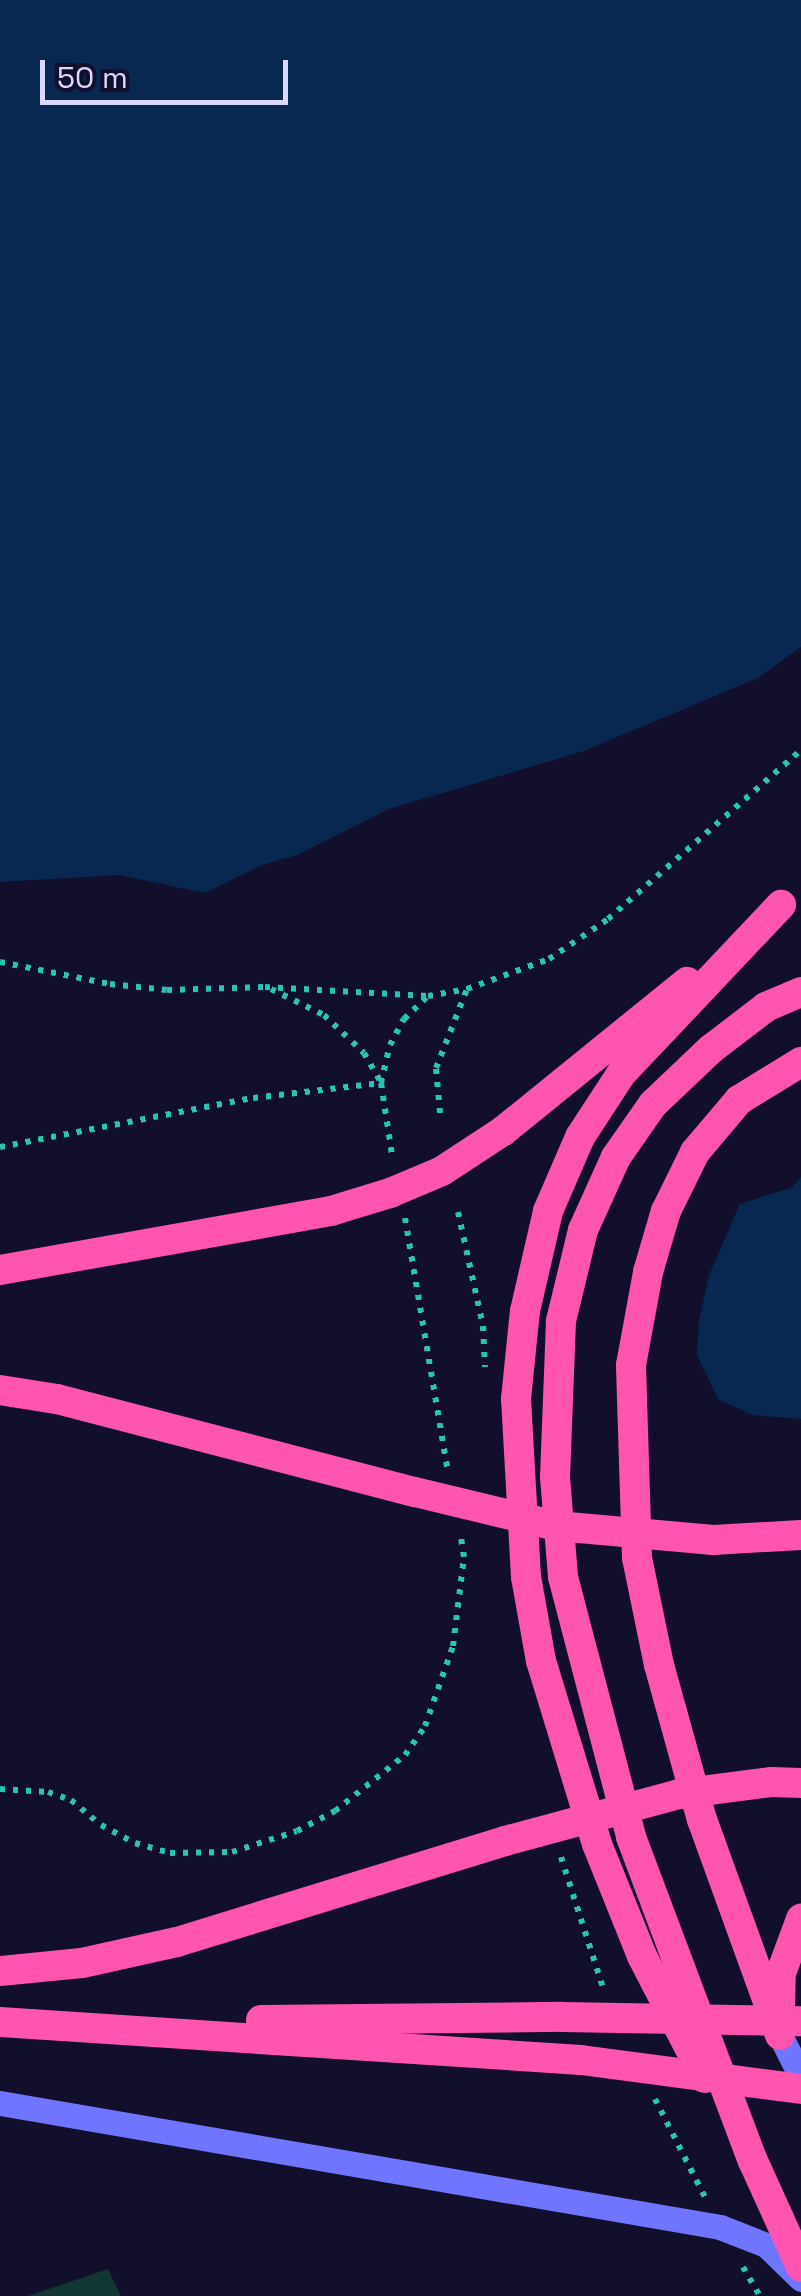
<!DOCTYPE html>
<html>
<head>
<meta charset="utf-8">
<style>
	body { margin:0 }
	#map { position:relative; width:801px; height:2296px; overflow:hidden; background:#120f2c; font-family:"Space Grotesk",sans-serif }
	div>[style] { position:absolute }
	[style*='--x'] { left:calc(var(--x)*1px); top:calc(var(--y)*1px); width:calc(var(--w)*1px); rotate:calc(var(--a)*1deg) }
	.green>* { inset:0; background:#113633 }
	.water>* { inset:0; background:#082751 }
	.path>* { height:6px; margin-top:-3px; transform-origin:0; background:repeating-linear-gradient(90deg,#27c6b3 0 5px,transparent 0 13px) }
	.secondary>* { height:25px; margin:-12.5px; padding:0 12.5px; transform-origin:12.5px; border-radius:12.5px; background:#7075ff }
	.motorway>* { height:30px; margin:-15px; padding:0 15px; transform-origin:15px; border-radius:15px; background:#ff54b0 }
	.motorway-bridge>* { height:30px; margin:-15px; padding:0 15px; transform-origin:15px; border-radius:15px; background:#ff54b0 }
	span { translate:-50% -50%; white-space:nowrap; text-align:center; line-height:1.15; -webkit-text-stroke:9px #120f2c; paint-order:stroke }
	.scale { position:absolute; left:40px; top:60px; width:248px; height:45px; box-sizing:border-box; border:5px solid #dbd9ff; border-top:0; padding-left:12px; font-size:30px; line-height:35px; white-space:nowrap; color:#dbd9ff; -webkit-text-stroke:8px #120f2c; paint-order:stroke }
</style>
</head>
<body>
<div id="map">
	<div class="green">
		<i style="clip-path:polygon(108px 2269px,121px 2296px,28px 2296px)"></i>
	</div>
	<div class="water">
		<i style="clip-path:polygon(0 0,801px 0,801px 647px,758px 678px,584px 751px,389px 809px,297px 855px,262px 865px,205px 893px,119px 875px,0 882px)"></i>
		<i style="clip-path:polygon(801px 1177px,801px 1419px,753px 1415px,719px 1400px,697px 1355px,699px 1321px,709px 1275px,740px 1204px,793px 1187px)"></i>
	</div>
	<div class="path">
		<i style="--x:0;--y:962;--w:112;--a:11.3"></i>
		<i style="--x:110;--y:984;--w:57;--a:6"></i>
		<i style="--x:167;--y:990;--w:98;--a:-1.8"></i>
		<i style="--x:265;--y:987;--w:163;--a:3.2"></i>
		<i style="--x:428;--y:996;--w:40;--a:-10"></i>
		<i style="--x:271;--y:989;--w:59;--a:26.1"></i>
		<i style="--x:324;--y:1015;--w:55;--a:43.5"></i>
		<i style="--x:364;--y:1053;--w:34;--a:60"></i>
		<i style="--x:381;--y:1083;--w:73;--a:81.3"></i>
		<i style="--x:440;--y:1113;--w:45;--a:-95.1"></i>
		<i style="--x:436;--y:1068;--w:85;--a:-68.6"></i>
		<i style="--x:467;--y:989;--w:87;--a:-20.1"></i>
		<i style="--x:549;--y:959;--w:71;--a:-34.1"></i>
		<i style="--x:608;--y:919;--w:257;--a:-41.2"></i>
		<i style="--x:0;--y:1147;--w:258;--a:-11"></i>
		<i style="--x:253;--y:1098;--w:129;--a:-6.7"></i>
		<i style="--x:381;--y:1083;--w:39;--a:-77"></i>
		<i style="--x:390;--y:1045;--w:30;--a:-62"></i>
		<i style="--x:404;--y:1019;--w:33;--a:-44"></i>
		<i style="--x:458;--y:1212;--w:117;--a:77.6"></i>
		<i style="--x:483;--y:1326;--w:41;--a:87.2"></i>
		<i style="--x:405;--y:1218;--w:257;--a:80.4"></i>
		<i style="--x:0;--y:1789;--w:48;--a:3.6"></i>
		<i style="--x:48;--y:1792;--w:24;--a:19"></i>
		<i style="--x:71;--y:1800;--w:39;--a:40"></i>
		<i style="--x:101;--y:1825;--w:38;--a:28"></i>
		<i style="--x:135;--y:1843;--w:36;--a:16"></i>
		<i style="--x:170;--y:1853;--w:62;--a:-0.9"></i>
		<i style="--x:232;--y:1852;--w:68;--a:-17.9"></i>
		<i style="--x:297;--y:1831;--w:43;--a:-27.8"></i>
		<i style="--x:335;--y:1811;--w:90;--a:-38.7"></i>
		<i style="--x:405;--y:1755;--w:35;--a:-55"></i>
		<i style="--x:425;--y:1726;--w:85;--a:-70.7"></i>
		<i style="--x:453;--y:1646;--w:90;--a:-83"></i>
		<i style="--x:464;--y:1557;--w:24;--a:-99"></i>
		<i style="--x:561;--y:1857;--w:138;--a:72.2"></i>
		<i style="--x:655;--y:2099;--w:112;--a:63"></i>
		<i style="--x:743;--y:2267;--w:34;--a:60"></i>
	</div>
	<div class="secondary">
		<i style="--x:780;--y:2035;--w:47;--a:63.4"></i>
		<i style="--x:0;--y:2103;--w:731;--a:9.77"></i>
		<i style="--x:720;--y:2227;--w:49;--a:21.4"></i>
		<i style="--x:766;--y:2245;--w:49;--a:44.2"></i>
	</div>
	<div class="motorway">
		<i style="--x:801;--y:992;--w:38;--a:157"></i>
		<i style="--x:766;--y:1007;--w:69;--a:142.6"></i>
		<i style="--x:711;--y:1049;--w:80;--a:136.5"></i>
		<i style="--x:653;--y:1104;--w:65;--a:124.9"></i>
		<i style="--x:616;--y:1157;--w:80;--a:114.3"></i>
		<i style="--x:583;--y:1230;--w:94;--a:103.6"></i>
		<i style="--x:561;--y:1321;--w:156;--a:92.2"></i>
		<i style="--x:555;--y:1477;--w:100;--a:85.4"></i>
		<i style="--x:563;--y:1577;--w:269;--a:75.3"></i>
		<i style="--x:631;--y:1837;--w:346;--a:69.4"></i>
		<i style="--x:753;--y:2161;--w:116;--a:65.6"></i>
		<i style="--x:0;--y:1270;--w:336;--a:-10.1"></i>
		<i style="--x:331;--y:1211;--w:62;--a:-17"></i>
		<i style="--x:390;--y:1193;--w:56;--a:-22.9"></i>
		<i style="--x:442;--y:1171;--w:73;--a:-33.3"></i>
		<i style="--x:503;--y:1131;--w:237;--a:-39"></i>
		<i style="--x:0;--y:1390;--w:58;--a:9"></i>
		<i style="--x:57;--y:1399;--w:370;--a:14.6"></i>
		<i style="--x:713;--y:1540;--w:88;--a:-3.3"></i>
		<i style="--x:771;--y:1782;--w:30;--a:2"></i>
		<i style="--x:0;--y:1971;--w:82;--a:-5.6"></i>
		<i style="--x:82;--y:1963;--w:97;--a:-12.5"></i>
		<i style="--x:177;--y:1942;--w:343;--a:-17.1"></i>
		<i style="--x:780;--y:2012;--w:39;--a:-89"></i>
		<i style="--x:781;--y:1973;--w:58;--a:-69.7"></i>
		<i style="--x:261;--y:2020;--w:301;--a:-0.6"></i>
		<i style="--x:0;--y:2022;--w:582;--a:3.74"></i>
		<i style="--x:780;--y:2035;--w:229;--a:-109.9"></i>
		<i style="--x:702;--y:1820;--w:161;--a:-105.5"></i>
		<i style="--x:659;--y:1665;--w:109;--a:-101.6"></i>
		<i style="--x:637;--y:1558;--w:193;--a:-91.8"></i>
		<i style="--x:631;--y:1365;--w:95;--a:-79.6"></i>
		<i style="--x:648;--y:1272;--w:64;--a:-73.6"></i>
		<i style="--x:666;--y:1211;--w:66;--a:-63.8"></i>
		<i style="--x:695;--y:1152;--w:68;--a:-49.8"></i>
		<i style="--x:739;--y:1100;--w:73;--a:-31.5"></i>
		<i style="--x:705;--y:2078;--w:137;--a:-117.3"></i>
		<i style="--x:642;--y:1956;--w:121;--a:-111.9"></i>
		<i style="--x:597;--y:1844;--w:191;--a:-107"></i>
		<i style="--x:541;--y:1661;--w:85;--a:-100.1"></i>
		<i style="--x:526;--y:1577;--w:178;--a:-93.2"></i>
		<i style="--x:516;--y:1399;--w:88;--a:-84.2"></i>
		<i style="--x:525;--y:1311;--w:103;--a:-77"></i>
		<i style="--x:548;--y:1211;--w:81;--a:-66.6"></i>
		<i style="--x:580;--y:1137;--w:75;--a:-56.9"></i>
		<i style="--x:621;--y:1074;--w:233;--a:-46.6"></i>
	</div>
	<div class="motorway-bridge">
		<i style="--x:415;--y:1492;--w:146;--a:13.5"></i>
		<i style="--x:557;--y:1526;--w:157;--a:5.1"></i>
		<i style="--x:505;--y:1841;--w:180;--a:-15.1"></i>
		<i style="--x:679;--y:1794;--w:93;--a:-7.4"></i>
		<i style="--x:562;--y:2017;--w:239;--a:1"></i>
		<i style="--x:581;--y:2060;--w:222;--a:7.5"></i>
	</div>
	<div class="scale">50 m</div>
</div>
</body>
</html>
